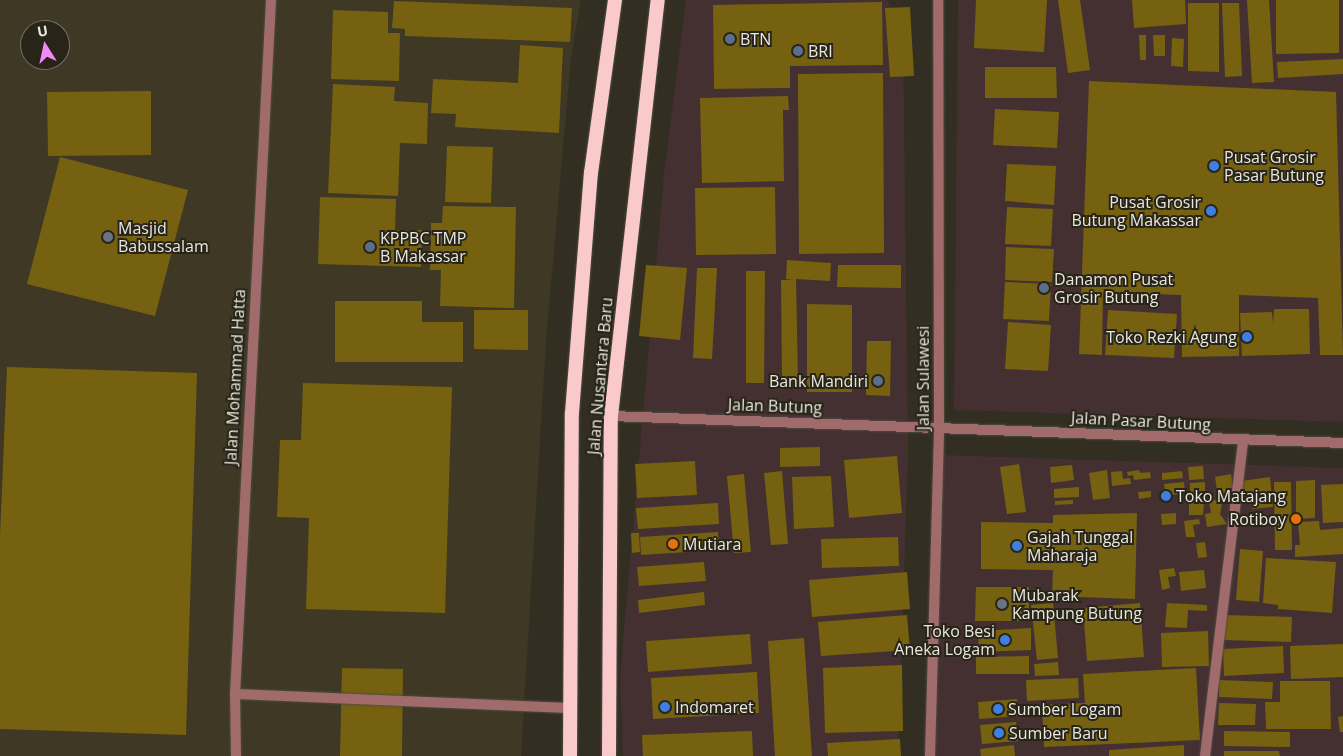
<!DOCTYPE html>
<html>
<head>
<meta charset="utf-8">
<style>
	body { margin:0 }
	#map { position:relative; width:1343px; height:756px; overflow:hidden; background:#322e22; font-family:"Open Sans",sans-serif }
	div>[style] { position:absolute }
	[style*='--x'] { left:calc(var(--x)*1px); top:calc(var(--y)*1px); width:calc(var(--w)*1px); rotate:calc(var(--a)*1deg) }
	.commercial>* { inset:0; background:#443031 }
	.built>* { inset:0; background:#3e3825 }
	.building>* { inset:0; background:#756110 }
	.roads { filter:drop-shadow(0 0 1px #4f4c40) drop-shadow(0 0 1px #4f4c40) }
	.service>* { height:10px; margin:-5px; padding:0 5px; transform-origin:5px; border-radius:5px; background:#a16b6b }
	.minor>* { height:10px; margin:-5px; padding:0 5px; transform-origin:5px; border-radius:5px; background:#a16b6b }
	.tertiary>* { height:10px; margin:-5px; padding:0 5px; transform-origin:5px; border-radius:5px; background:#a16b6b }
	.trunk>* { height:14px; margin:-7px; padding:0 7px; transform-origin:7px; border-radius:7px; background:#facaca }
	.dots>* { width:14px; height:14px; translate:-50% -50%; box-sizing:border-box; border:2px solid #282518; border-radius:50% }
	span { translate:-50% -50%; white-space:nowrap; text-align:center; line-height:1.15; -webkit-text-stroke:4px #282518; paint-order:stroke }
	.poi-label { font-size:16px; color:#e9e7df }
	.left { translate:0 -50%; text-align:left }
	.right { translate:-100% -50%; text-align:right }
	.street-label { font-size:16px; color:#e9e7df }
	.north { position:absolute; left:20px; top:20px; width:50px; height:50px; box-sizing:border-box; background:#282518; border:1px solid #757368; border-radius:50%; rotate:350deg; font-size:14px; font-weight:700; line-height:20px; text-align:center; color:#e9e7df }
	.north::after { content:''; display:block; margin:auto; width:18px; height:22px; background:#ef8bf6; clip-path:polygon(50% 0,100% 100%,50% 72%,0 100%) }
</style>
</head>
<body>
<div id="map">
	<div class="commercial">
		<i style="clip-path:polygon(686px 0,887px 0,903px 31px,908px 454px,898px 756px,623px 756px,620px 676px,664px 174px)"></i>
		<i style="clip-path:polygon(958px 0,1343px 0,1343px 422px,954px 410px)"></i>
		<i style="clip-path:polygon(941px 455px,1343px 468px,1343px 756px,930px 756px)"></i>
	</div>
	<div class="built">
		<i style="clip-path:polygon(evenodd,0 0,581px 0,571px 58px,546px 341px,521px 756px,0 756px,0 0,30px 30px,60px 30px,60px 60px,30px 60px,30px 30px)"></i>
	</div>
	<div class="building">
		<i style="clip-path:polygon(976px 0,1047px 0,1044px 52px,974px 48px)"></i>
		<i style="clip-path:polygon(1058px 0,1080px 0,1090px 70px,1068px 73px)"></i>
		<i style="clip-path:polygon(1132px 0,1185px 0,1186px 24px,1134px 28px)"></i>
		<i style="clip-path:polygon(1247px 0,1269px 0,1274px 82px,1252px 83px)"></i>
		<i style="clip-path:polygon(1276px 0,1339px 0,1339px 53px,1276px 54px)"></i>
		<i style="clip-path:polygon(394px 1px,572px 8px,570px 42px,405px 36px,405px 29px,392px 28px)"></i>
		<i style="clip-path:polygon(882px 2px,883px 65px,790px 66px,790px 88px,714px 89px,713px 5px)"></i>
		<i style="clip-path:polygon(1188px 3px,1219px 3px,1219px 72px,1188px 71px)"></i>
		<i style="clip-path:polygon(1222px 3px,1239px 3px,1242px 76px,1225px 77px)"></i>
		<i style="clip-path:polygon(910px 7px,914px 76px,890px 77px,885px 8px)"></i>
		<i style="clip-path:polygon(333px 10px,388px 12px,388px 33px,400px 33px,399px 81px,331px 79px)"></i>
		<i style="clip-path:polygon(1139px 35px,1146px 35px,1146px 60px,1140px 60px)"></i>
		<i style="clip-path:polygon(1153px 35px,1165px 35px,1165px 56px,1154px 56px)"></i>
		<i style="clip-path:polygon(1172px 38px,1184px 39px,1183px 67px,1171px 66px)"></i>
		<i style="clip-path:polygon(520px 45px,563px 48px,559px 133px,455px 127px,456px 114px,431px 113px,433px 79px,518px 83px)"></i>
		<i style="clip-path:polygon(1343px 59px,1343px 74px,1278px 78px,1277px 62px)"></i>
		<i style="clip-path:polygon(985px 67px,1056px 67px,1057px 98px,985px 98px)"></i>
		<i style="clip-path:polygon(883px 73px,884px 253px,799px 254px,798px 74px)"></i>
		<i style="clip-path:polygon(1089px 81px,1336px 92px,1343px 355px,1320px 355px,1318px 298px,1239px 295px,1239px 356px,1182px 357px,1181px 295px,1103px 292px,1102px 355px,1079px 354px)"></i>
		<i style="clip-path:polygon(333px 84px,395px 87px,394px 101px,428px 103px,427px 144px,400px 143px,398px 196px,328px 193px)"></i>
		<i style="clip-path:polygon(151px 91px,151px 155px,48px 156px,47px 92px)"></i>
		<i style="clip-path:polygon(788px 96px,789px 110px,783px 110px,784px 181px,702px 183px,700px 98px)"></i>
		<i style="clip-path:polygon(995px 109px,1059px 112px,1057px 148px,993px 145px)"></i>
		<i style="clip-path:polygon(447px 146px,493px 147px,491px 203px,445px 202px)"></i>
		<i style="clip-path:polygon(60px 157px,188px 190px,155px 316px,27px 284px)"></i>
		<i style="clip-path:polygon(1007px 164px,1056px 166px,1054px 205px,1005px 201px)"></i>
		<i style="clip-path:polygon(775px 187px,776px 254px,696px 255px,695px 188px)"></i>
		<i style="clip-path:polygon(320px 197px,396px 199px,395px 230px,422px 230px,421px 267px,318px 264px)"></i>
		<i style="clip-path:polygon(443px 206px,516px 207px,514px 308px,440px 306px,441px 270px,430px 270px,431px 223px,442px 223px)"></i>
		<i style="clip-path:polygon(1007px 207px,1053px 209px,1051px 246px,1005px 244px)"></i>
		<i style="clip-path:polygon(1006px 247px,1054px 249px,1052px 282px,1005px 280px)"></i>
		<i style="clip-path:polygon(787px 260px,831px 263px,830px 281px,796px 279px,798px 380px,782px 380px,781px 280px,793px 280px,786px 279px)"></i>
		<i style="clip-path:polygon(646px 265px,687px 268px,680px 340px,639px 336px)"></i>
		<i style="clip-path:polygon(838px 265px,901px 265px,901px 288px,837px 287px)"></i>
		<i style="clip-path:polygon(697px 268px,717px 268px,712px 359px,693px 358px)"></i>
		<i style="clip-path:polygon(746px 271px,765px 271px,764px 383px,746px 383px)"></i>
		<i style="clip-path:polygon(1005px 282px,1051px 284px,1049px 321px,1003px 319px)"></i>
		<i style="clip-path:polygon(335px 301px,422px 301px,422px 322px,463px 322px,463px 362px,335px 362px)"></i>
		<i style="clip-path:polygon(807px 304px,852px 305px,852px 392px,807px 392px)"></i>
		<i style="clip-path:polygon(1274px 309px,1309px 309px,1310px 354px,1242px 356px,1240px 313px,1272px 312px,1273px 323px)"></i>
		<i style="clip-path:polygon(474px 310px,528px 310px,528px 350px,474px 349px)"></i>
		<i style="clip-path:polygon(1108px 310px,1177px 314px,1174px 358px,1105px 355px)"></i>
		<i style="clip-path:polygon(1008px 322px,1051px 325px,1048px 371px,1005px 369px)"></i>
		<i style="clip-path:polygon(867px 341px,891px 341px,890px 396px,866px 395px)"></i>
		<i style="clip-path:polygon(7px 367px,197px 373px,186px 735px,0 729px,0 537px)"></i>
		<i style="clip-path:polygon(303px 383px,452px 387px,445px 613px,306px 609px,309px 518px,277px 517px,280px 440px,301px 440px)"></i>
		<i style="clip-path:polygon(820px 447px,820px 466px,780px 467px,780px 448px)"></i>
		<i style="clip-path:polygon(897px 456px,902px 513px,849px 518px,844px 460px)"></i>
		<i style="clip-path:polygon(695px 461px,697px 495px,637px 498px,635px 464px)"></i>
		<i style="clip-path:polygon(1019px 464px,1026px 512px,1007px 514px,1000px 467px)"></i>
		<i style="clip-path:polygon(1072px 465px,1074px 480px,1051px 483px,1050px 467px)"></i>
		<i style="clip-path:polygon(1203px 466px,1204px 479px,1189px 480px,1188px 467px)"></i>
		<i style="clip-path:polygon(1107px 470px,1110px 498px,1093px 500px,1089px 473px)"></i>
		<i style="clip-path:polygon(1139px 470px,1140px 473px,1150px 472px,1151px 478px,1134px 480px,1133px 475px,1128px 476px,1127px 472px)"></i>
		<i style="clip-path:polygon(782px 471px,788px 544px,771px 545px,764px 473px)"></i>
		<i style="clip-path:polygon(1122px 471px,1123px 479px,1130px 478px,1131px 484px,1112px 486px,1111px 472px)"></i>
		<i style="clip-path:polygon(1182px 471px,1183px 478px,1162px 480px,1162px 473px)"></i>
		<i style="clip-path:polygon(744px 474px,751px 552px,734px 553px,727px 476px)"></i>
		<i style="clip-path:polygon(1231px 474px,1234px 493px,1218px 496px,1215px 477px)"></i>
		<i style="clip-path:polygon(831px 476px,834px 527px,794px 529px,792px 477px)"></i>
		<i style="clip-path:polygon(1270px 477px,1273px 507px,1252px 509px,1251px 496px,1243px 497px,1241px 481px)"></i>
		<i style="clip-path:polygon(1315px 480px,1315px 518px,1296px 519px,1296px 481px)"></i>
		<i style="clip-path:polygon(1184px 482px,1185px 493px,1166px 496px,1164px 484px)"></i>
		<i style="clip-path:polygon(1205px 482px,1205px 499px,1190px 499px,1190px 483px)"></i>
		<i style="clip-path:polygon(1274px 482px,1291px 482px,1292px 550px,1275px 550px)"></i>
		<i style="clip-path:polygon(1343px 484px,1343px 522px,1323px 523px,1321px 485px)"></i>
		<i style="clip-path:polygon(1079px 487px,1079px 497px,1054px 498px,1054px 489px)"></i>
		<i style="clip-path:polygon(1151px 491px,1151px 497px,1139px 499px,1138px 492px)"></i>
		<i style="clip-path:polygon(1223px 499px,1220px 514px,1227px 524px,1207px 527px,1205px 514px,1211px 513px,1209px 501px)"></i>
		<i style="clip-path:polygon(1073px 500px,1073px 504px,1055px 505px,1055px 501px)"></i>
		<i style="clip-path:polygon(718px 503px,719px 524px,638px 529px,636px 508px)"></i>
		<i style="clip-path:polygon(1189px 503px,1204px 503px,1203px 515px,1189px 515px)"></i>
		<i style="clip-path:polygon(1137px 513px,1135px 599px,1052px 596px,1053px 570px,981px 569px,981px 522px,1053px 523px,1053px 515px)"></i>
		<i style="clip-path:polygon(1176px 513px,1176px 524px,1162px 525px,1161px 514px)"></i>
		<i style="clip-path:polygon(1199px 519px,1200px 524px,1193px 525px,1195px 537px,1186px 537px,1184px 521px)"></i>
		<i style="clip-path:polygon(1319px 521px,1320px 530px,1343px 528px,1343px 554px,1295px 557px,1295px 545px,1300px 545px,1298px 522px)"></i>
		<i style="clip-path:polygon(718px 532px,719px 550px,641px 555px,640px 537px)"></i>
		<i style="clip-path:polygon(631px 533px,639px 533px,640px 552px,632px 553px)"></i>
		<i style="clip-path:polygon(898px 537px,899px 566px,822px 568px,821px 539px)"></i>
		<i style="clip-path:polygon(1205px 542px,1207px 557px,1198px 558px,1196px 543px)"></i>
		<i style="clip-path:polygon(1240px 549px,1263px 551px,1259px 602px,1236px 600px)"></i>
		<i style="clip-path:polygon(1266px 558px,1336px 562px,1332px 613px,1278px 609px,1278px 605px,1263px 603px)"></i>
		<i style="clip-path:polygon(704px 562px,706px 581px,639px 586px,637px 567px)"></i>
		<i style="clip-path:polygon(1174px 568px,1176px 576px,1168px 577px,1170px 588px,1162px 590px,1159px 570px)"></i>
		<i style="clip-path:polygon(1204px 570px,1206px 588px,1181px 591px,1179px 572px)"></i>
		<i style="clip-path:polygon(907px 572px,910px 609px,812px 617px,809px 580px)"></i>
		<i style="clip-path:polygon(976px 587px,1029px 587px,1029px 621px,975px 621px)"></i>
		<i style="clip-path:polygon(704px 592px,705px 605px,639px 613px,638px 600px)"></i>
		<i style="clip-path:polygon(1053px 603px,1058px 658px,1037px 660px,1031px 605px)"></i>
		<i style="clip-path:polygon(1140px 603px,1144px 657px,1087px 661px,1083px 608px)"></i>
		<i style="clip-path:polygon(1167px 603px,1207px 605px,1207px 611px,1188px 610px,1187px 628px,1165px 627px)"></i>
		<i style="clip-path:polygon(907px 615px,910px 650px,821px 656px,818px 622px)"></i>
		<i style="clip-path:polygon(1225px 615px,1292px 617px,1291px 642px,1224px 640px)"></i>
		<i style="clip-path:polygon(1031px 628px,1031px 650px,979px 652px,978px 631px)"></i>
		<i style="clip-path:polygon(1208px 631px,1209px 666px,1162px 667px,1161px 633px)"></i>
		<i style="clip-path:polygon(750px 634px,752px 664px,648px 672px,646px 641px)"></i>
		<i style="clip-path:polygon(804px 638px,812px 756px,775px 756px,768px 641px)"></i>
		<i style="clip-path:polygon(1343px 644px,1343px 677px,1291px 679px,1290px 646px)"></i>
		<i style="clip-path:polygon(1283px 646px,1284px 673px,1224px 676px,1223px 649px)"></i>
		<i style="clip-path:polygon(1029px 656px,1029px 674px,976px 674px,976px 657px)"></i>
		<i style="clip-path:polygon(1058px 662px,1059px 675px,1035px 676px,1034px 664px)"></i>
		<i style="clip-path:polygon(902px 665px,903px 731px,825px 733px,823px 668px)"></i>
		<i style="clip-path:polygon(342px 668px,403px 669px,402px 756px,340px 756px)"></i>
		<i style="clip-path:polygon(1196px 668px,1200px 740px,1044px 747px,1042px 705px,1085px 703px,1083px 674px)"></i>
		<i style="clip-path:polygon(757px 672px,759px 713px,653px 719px,651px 678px)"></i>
		<i style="clip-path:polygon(1078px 678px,1079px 698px,1027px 701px,1026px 680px)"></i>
		<i style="clip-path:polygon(1219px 680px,1273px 682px,1272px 699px,1219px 697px)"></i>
		<i style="clip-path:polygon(1280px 681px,1330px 681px,1331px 729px,1266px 729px,1265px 702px,1280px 702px)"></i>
		<i style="clip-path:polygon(1017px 699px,1019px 716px,979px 719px,978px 702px)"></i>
		<i style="clip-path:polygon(1219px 703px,1256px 704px,1255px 725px,1218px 725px)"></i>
		<i style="clip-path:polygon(1343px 716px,1343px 732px,1340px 732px,1338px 717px)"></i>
		<i style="clip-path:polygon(1016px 722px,1018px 741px,982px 744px,980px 725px)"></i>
		<i style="clip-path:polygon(752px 731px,753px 756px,643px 756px,642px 735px)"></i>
		<i style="clip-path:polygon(1224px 731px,1290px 732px,1290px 747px,1224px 746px)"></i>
		<i style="clip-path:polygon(900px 739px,901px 756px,828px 756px,827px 743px)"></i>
		<i style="clip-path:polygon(1014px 745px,1015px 756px,981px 756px,980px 749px)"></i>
		<i style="clip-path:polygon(1184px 745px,1184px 756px,1109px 756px,1109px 750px)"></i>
		<i style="clip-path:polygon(1224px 751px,1279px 751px,1280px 756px,1224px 756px)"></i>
	</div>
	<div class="roads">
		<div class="service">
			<i style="--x:235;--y:694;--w:335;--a:2.4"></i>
			<i style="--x:236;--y:756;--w:62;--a:-90.9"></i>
			<i style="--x:235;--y:694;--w:695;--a:-87.03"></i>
		</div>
		<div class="minor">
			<i style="--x:611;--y:416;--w:732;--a:2.11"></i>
			<i style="--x:1205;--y:756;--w:317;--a:-83.1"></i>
		</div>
		<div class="tertiary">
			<i style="--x:930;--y:756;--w:330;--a:-88.4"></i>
			<i style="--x:939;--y:426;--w:426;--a:-90.1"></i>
		</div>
		<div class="trunk">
			<i style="--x:570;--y:756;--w:343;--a:-89.7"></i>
			<i style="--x:572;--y:413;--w:241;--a:-85.5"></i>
			<i style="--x:591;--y:173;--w:175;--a:-82.1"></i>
			<i style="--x:609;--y:756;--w:340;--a:-89.7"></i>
			<i style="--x:611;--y:416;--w:419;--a:-83.6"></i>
		</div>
	</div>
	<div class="dots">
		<i style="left:730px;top:39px;background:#5c6f8a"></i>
		<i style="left:798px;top:51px;background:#5c6f8a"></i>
		<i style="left:1214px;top:166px;background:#3f7fe0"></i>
		<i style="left:1211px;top:211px;background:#3f7fe0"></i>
		<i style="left:108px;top:237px;background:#6b7280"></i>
		<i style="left:370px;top:247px;background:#5c6f8a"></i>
		<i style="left:1044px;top:288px;background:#5c6f8a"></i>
		<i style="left:1247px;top:337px;background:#3f7fe0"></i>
		<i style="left:878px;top:381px;background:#5c6f8a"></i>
		<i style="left:1166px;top:496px;background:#3f7fe0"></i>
		<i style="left:1296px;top:519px;background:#e8710a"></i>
		<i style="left:673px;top:544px;background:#e8710a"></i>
		<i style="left:1017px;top:546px;background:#3f7fe0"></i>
		<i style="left:1002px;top:604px;background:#6b7280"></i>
		<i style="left:1005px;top:640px;background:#3f7fe0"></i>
		<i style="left:665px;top:707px;background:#3f7fe0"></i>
		<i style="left:998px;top:709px;background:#3f7fe0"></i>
		<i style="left:999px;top:733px;background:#3f7fe0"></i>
	</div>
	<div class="poi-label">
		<span class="left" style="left:740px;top:39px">BTN</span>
		<span class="left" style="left:808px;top:51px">BRI</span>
		<span class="left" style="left:1224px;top:166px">Pusat Grosir<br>Pasar Butung</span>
		<span class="right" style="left:1201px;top:211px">Pusat Grosir<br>Butung Makassar</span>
		<span class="left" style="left:118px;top:237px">Masjid<br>Babussalam</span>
		<span class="left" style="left:380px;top:247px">KPPBC TMP<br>B Makassar</span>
		<span class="left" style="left:1054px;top:288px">Danamon Pusat<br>Grosir Butung</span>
		<span class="right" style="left:1237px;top:337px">Toko Rezki Agung</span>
		<span class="right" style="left:868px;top:381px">Bank Mandiri</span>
		<span class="left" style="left:1176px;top:496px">Toko Matajang</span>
		<span class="right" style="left:1286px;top:519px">Rotiboy</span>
		<span class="left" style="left:1027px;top:546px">Gajah Tunggal<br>Maharaja</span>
		<span class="left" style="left:683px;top:544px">Mutiara</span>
		<span class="left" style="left:1012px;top:604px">Mubarak<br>Kampung Butung</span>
		<span class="right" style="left:995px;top:640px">Toko Besi<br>Aneka Logam</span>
		<span class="left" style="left:675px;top:707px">Indomaret</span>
		<span class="left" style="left:1008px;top:709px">Sumber Logam</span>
		<span class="left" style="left:1009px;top:733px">Sumber Baru</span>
	</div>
	<div class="street-label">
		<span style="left:600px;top:376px;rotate:-85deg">Jalan Nusantara Baru</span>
		<span style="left:235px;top:377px;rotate:-87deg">Jalan Mohammad Hatta</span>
		<span style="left:923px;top:378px;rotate:-90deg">Jalan Sulawesi</span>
		<span style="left:775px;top:406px;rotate:2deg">Jalan Butung</span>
		<span style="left:1141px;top:421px;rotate:3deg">Jalan Pasar Butung</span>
	</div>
	<div class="north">U</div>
</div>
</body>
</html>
